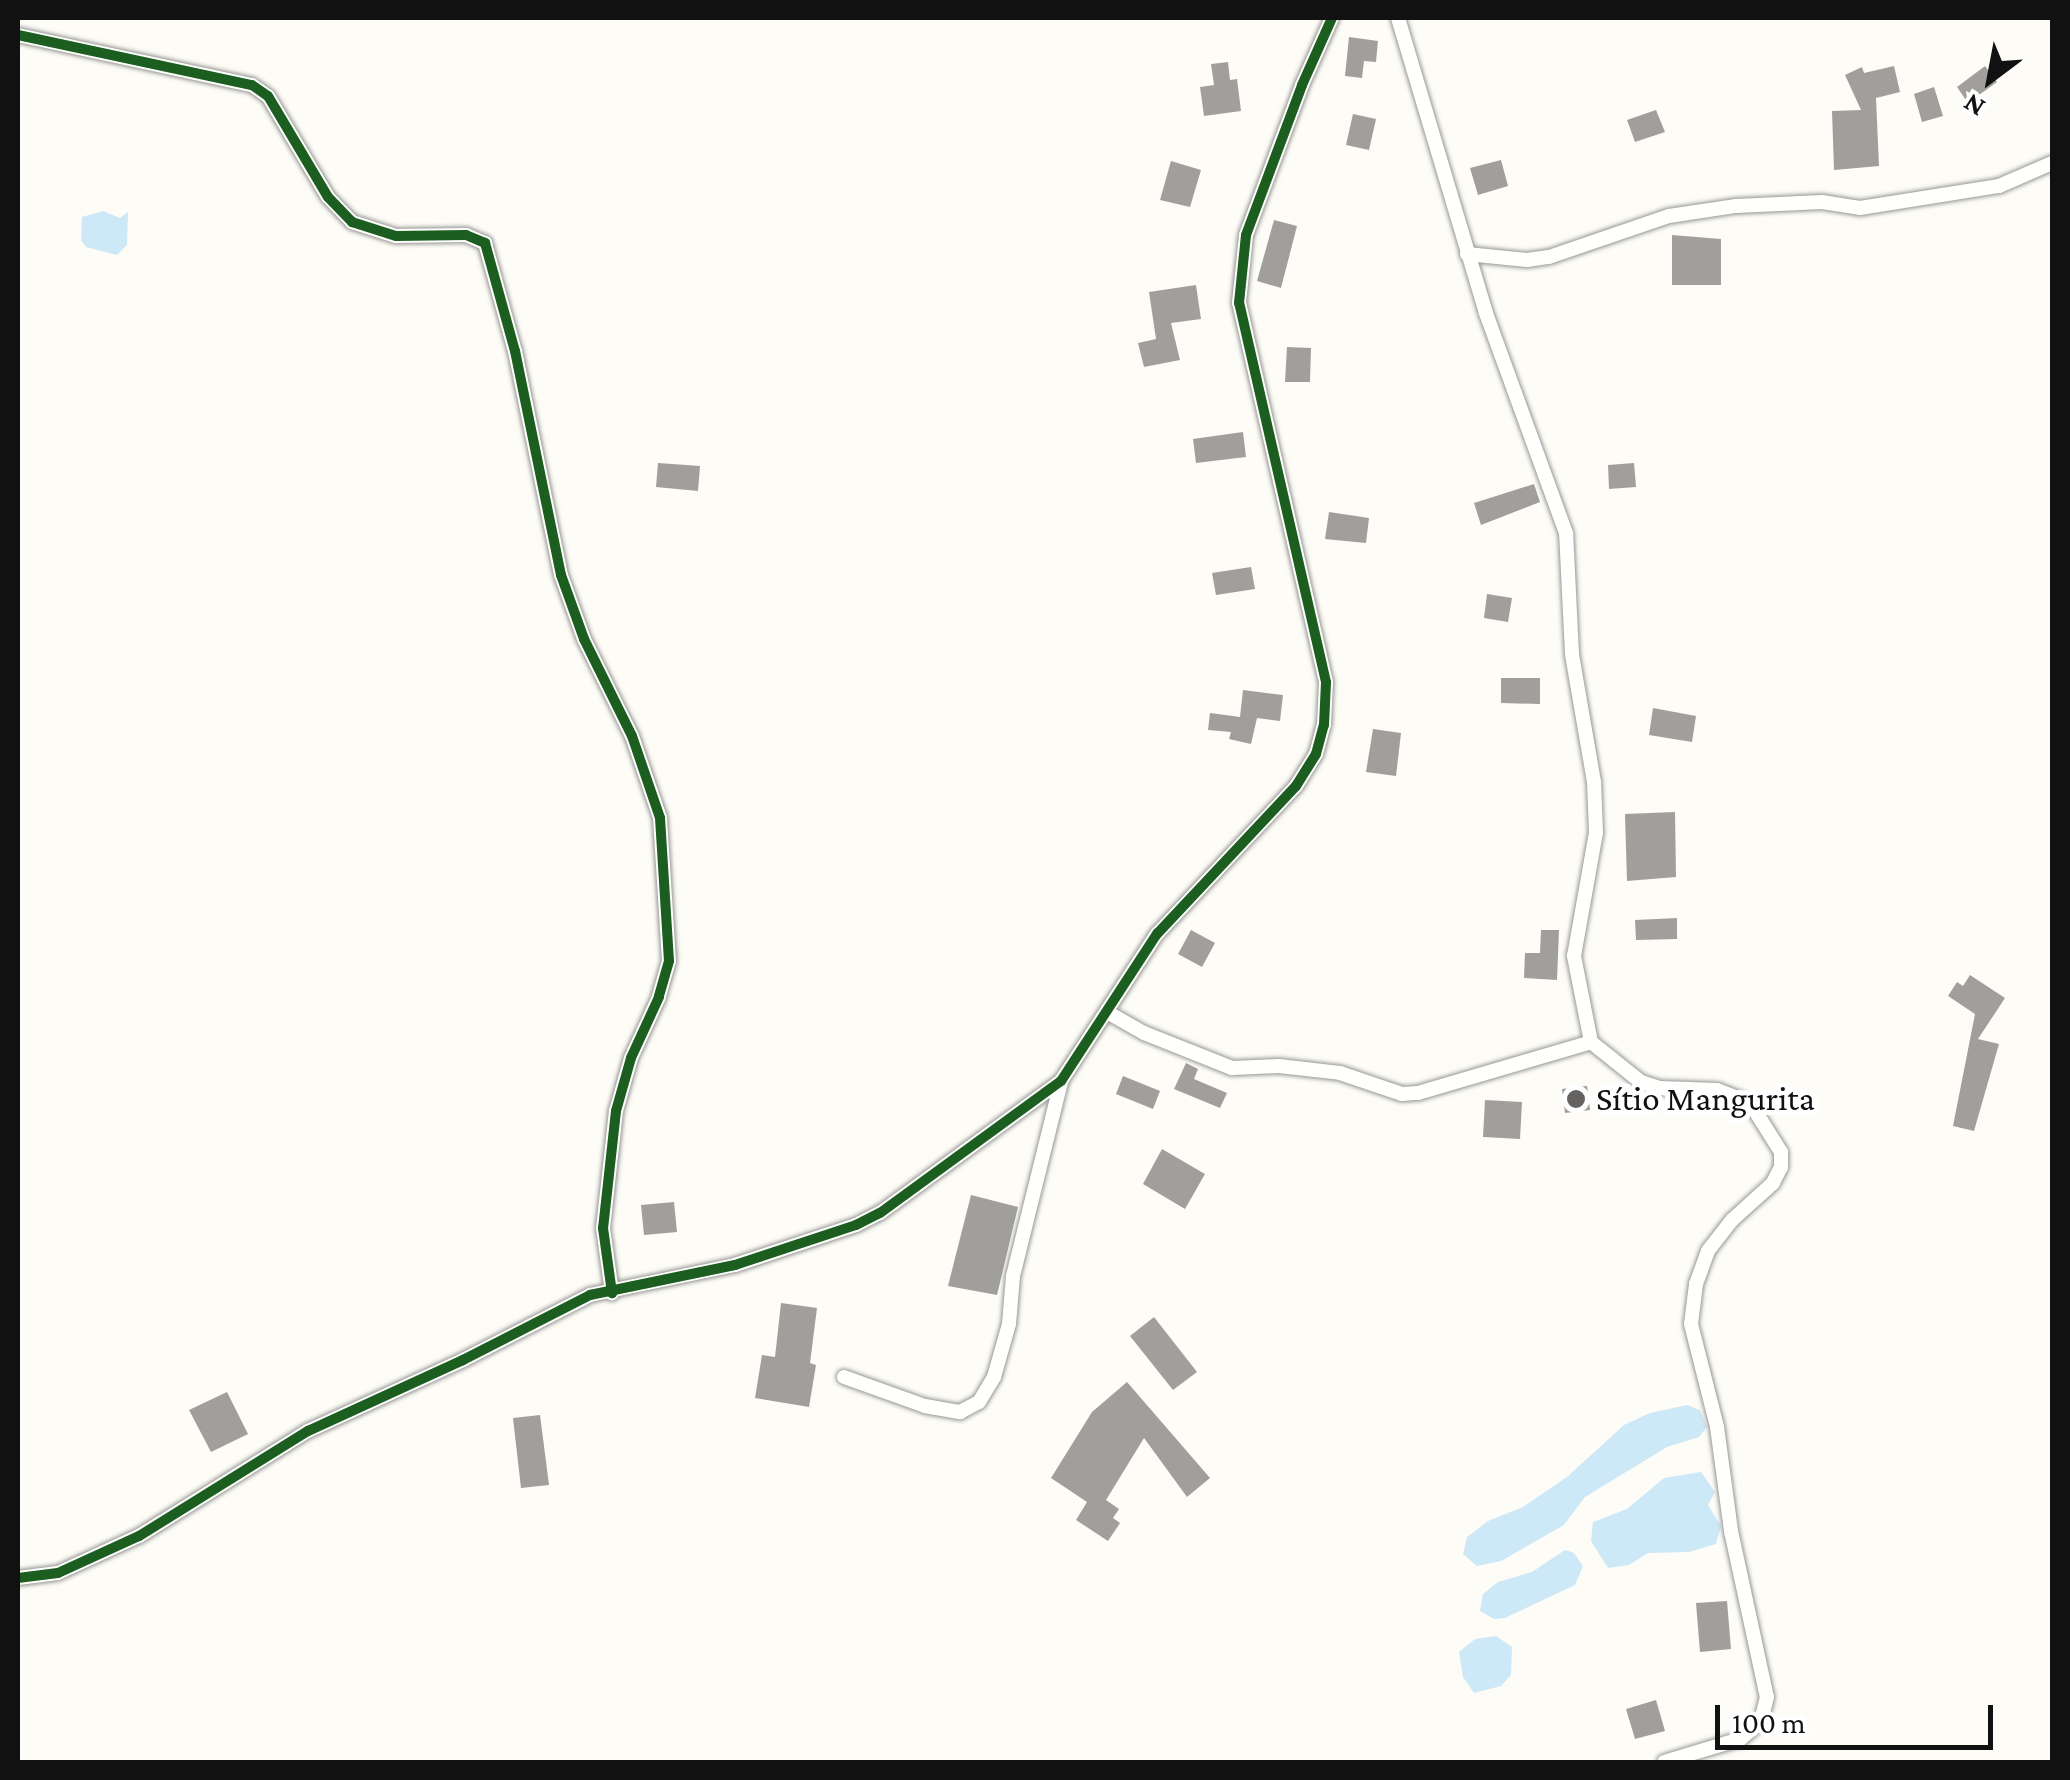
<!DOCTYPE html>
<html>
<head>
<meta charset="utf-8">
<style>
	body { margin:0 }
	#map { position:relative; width:2070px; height:1780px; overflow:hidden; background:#fdfcf7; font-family:"Crimson Pro",serif }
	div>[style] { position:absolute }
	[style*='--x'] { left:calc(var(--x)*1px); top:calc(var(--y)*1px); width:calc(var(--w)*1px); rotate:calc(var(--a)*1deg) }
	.water>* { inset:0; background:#cde8f7 }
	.building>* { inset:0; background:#a19f9c }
	.roads { filter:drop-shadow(0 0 2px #979795) drop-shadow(0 0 2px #979795) }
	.street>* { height:14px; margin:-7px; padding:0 7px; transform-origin:7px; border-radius:7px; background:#fffffe }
	.cycleway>* { height:10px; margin:-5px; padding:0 5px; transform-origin:5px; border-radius:5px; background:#1b5e20 }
	.dots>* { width:28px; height:28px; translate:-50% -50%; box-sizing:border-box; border:5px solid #fff; border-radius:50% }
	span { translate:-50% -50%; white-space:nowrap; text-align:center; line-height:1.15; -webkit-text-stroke:10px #fff; paint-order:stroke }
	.poi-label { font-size:35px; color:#111 }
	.left { translate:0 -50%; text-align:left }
	.frame { position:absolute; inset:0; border:20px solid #111; pointer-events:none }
	.north { position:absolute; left:1940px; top:30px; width:100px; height:100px; -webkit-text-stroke:8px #fff; paint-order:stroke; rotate:212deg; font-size:28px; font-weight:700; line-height:40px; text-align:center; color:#111 }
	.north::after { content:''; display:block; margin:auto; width:35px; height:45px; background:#111; clip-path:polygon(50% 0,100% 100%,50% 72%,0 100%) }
	.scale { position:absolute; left:1715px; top:1705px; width:278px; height:45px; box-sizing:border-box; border:5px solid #111; border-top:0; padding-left:12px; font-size:30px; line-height:35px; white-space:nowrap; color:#111; -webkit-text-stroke:8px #fff; paint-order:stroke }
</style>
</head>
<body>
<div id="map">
	<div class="water">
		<i style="clip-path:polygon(103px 211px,120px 218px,128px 212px,127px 245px,117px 255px,86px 247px,81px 240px,82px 217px)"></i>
		<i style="clip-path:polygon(1687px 1405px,1700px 1410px,1707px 1427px,1699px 1437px,1667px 1447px,1585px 1497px,1564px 1525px,1501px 1561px,1477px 1566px,1463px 1554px,1467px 1537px,1488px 1521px,1523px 1507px,1567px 1477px,1624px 1425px,1650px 1413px)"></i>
		<i style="clip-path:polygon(1701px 1472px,1715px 1492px,1708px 1505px,1721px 1526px,1716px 1544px,1689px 1552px,1648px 1553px,1629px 1565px,1608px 1568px,1591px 1541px,1593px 1522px,1627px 1509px,1664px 1478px)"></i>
		<i style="clip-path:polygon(1565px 1550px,1574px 1553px,1583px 1566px,1575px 1585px,1505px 1618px,1494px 1619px,1480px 1611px,1483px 1594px,1498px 1582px,1532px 1572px)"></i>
		<i style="clip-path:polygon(1496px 1636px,1512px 1647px,1511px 1675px,1501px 1686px,1474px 1693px,1463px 1677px,1459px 1652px,1475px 1639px)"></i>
	</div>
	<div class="building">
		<i style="clip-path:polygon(1349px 37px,1378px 41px,1376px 62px,1364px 61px,1362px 78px,1345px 76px)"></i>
		<i style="clip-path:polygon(1228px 62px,1230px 80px,1237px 79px,1241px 111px,1204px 116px,1200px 87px,1214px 85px,1211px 64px)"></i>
		<i style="clip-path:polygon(1894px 66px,1900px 92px,1876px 98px,1879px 166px,1834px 170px,1832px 111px,1861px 110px,1845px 75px,1862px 67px,1864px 73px)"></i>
		<i style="clip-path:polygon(1985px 66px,1997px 82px,1968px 103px,1957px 87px)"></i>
		<i style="clip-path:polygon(1934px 87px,1943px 116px,1922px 122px,1914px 94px)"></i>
		<i style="clip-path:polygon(1656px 110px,1665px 132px,1635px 142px,1627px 120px)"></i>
		<i style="clip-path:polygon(1353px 114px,1376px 119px,1369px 150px,1346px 145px)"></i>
		<i style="clip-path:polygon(1501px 160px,1508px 186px,1478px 195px,1470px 168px)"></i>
		<i style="clip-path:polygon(1171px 161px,1201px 170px,1190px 207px,1160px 200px)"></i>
		<i style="clip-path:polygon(1274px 220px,1297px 226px,1281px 288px,1257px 281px)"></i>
		<i style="clip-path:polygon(1672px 235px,1721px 239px,1721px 285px,1672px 285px)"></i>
		<i style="clip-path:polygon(1196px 285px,1201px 319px,1171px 323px,1180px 360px,1144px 367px,1138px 343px,1156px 339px,1149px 292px)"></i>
		<i style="clip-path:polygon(1287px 347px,1311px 348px,1310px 382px,1285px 382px)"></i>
		<i style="clip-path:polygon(1243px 432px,1246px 457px,1196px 463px,1193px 439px)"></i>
		<i style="clip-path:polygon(658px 463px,700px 466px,698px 491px,656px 487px)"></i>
		<i style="clip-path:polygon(1634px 463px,1636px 487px,1609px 489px,1608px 465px)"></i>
		<i style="clip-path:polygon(1534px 484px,1540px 502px,1481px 525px,1474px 503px)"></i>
		<i style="clip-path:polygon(1329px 512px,1369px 518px,1366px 543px,1325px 539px)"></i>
		<i style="clip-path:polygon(1251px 567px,1255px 589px,1216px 595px,1212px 573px)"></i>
		<i style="clip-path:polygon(1487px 594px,1512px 598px,1508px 622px,1484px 618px)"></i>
		<i style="clip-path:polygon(1501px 678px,1540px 678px,1540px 704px,1501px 703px)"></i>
		<i style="clip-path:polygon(1243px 690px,1283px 695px,1280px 721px,1257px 718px,1251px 744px,1229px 739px,1231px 732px,1208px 730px,1210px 713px,1240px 717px)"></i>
		<i style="clip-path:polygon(1653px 708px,1696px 716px,1692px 742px,1649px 735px)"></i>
		<i style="clip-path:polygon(1373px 729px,1401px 733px,1396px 776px,1366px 772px)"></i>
		<i style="clip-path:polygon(1675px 812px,1676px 877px,1627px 881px,1625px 814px)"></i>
		<i style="clip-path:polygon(1677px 918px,1677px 939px,1636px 940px,1635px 920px)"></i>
		<i style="clip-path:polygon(1191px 930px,1215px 943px,1202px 967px,1178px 954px)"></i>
		<i style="clip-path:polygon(1541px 930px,1559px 930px,1557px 980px,1524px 978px,1525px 953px,1540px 953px)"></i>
		<i style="clip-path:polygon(1970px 975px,2005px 998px,1978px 1039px,1999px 1044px,1974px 1131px,1953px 1126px,1975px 1014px,1948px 996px,1957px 982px,1963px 986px)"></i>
		<i style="clip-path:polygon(1186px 1063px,1198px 1069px,1194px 1079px,1227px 1093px,1220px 1108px,1174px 1089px)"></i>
		<i style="clip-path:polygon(1123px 1076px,1160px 1091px,1153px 1109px,1116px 1094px)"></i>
		<i style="clip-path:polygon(1587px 1086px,1590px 1110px,1565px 1113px,1562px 1089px)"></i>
		<i style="clip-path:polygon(1485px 1100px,1522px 1102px,1520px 1139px,1483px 1137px)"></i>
		<i style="clip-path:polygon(1162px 1149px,1205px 1174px,1185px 1209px,1143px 1184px)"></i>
		<i style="clip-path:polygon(971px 1195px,1018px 1207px,997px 1295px,948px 1286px)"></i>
		<i style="clip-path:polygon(674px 1202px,677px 1232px,644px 1235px,641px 1205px)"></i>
		<i style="clip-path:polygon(781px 1303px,817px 1308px,810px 1363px,816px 1365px,809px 1407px,755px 1398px,762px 1355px,775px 1357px)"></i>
		<i style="clip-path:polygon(1154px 1317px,1197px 1372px,1173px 1390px,1130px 1336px)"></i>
		<i style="clip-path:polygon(1127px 1382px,1210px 1478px,1187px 1497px,1144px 1438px,1106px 1500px,1119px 1509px,1113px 1518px,1120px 1523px,1108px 1541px,1076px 1520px,1087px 1502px,1051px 1478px,1092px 1412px)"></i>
		<i style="clip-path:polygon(227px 1392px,248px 1434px,211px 1452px,189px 1410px)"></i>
		<i style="clip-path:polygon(540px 1415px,549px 1485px,521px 1488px,513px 1418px)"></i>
		<i style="clip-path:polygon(1727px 1601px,1731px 1649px,1700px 1652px,1696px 1603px)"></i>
		<i style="clip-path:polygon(1656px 1700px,1665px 1731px,1635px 1739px,1626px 1709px)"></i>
	</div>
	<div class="roads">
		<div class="street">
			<i style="--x:18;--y:35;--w:239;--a:12.1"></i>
			<i style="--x:252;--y:85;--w:19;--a:35"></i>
			<i style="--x:268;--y:96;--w:117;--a:59.3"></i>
			<i style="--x:328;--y:197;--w:35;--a:46"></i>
			<i style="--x:352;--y:222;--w:46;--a:17.7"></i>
			<i style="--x:396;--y:236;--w:70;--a:-0.8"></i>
			<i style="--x:466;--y:235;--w:21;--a:23"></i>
			<i style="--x:485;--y:243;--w:112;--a:74.5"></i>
			<i style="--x:515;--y:351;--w:229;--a:78.4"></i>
			<i style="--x:561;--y:575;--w:68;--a:70.2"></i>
			<i style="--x:584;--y:639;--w:108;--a:63.7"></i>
			<i style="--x:632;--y:736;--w:87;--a:71.1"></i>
			<i style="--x:660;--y:818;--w:143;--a:86.4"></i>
			<i style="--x:669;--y:961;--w:37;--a:106"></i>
			<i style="--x:659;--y:997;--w:67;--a:114.7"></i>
			<i style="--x:631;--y:1058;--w:55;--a:105.8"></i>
			<i style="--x:616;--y:1111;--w:118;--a:96.3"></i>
			<i style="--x:603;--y:1228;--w:66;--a:82.1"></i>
			<i style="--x:1467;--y:254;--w:60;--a:5.7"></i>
			<i style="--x:1527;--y:260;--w:22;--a:-8"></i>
			<i style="--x:1549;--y:257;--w:127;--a:-18.9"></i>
			<i style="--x:1669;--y:216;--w:68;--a:-8.5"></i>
			<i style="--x:1736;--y:206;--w:86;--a:-2.7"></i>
			<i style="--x:1822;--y:202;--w:38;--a:9"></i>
			<i style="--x:1860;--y:208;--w:141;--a:-9"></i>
			<i style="--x:1999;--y:186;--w:58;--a:-23.5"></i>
			<i style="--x:1107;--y:1012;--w:43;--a:29.6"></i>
			<i style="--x:1144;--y:1033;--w:95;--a:21.7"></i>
			<i style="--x:1232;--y:1068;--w:47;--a:-2.4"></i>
			<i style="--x:1279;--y:1066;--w:61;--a:6.5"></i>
			<i style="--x:1340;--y:1073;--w:65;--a:18.7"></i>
			<i style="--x:1402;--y:1094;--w:16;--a:-4"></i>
			<i style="--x:1418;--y:1093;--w:180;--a:-16.4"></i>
			<i style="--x:1591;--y:1042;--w:88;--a:-101.2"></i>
			<i style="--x:1574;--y:956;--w:125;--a:-79.9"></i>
			<i style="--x:1596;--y:833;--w:51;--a:-92.2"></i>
			<i style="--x:1594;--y:782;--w:130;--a:-99.8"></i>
			<i style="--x:1572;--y:654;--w:121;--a:-92.8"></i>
			<i style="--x:1566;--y:533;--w:234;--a:-110"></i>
			<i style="--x:1486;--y:313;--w:308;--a:-106.6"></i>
			<i style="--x:1591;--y:1042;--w:64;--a:38.7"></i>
			<i style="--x:1641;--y:1082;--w:20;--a:18"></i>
			<i style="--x:1660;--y:1088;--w:57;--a:2"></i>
			<i style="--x:1717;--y:1090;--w:25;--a:21"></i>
			<i style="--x:1740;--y:1099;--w:17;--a:36"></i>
			<i style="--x:1754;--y:1109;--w:51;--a:57.9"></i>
			<i style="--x:1781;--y:1152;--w:15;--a:90"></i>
			<i style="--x:1781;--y:1167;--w:18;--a:117"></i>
			<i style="--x:1773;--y:1183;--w:55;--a:137.9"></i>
			<i style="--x:1732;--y:1220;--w:39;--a:128"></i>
			<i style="--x:1708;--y:1251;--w:35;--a:110"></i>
			<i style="--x:1696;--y:1284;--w:40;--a:97.1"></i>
			<i style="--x:1691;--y:1324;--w:106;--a:75.8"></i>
			<i style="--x:1717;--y:1427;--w:105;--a:82.3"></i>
			<i style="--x:1731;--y:1531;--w:170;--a:77.8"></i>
			<i style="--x:1767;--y:1697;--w:25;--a:104"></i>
			<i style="--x:1761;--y:1721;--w:28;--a:139"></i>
			<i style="--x:1740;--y:1739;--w:79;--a:163.2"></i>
			<i style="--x:844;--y:1377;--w:86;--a:19.7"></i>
			<i style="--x:925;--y:1406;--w:36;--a:10"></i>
			<i style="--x:960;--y:1412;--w:21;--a:-28"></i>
			<i style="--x:979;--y:1402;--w:29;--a:-59"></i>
			<i style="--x:994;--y:1377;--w:55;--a:-74.2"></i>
			<i style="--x:1009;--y:1324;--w:48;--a:-85.2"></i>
			<i style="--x:1013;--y:1276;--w:200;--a:-76.1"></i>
			<i style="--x:18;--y:1578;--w:40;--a:-7.1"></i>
			<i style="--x:58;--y:1573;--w:89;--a:-24.6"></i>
			<i style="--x:139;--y:1536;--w:199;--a:-31.9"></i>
			<i style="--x:308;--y:1431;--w:170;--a:-24.6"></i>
			<i style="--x:463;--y:1360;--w:143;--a:-27.1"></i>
			<i style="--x:590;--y:1295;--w:148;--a:-11.7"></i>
			<i style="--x:735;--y:1265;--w:127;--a:-18.3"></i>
			<i style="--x:856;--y:1225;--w:27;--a:-27"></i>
			<i style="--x:880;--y:1213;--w:224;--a:-36.1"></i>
			<i style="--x:1061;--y:1081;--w:176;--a:-56.9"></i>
			<i style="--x:1157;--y:934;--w:203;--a:-46.8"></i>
			<i style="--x:1296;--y:786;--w:38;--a:-58"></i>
			<i style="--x:1316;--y:754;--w:30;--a:-75"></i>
			<i style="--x:1324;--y:725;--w:43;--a:-87.3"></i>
			<i style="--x:1326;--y:682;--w:389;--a:-102.9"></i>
			<i style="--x:1239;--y:303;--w:68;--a:-84.1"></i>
			<i style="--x:1246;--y:235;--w:160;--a:-69.5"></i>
			<i style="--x:1302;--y:85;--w:73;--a:-65.9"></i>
		</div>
	</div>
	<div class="cycleway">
		<i style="--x:18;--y:35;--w:239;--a:12.1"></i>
		<i style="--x:252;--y:85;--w:19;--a:35"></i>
		<i style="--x:268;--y:96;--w:117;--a:59.3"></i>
		<i style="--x:328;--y:197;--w:35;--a:46"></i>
		<i style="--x:352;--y:222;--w:46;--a:17.7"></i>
		<i style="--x:396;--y:236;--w:70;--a:-0.8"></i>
		<i style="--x:466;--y:235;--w:21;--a:23"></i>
		<i style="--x:485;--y:243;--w:112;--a:74.5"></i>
		<i style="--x:515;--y:351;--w:229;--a:78.4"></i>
		<i style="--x:561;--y:575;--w:68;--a:70.2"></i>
		<i style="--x:584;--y:639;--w:108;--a:63.7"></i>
		<i style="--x:632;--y:736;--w:87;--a:71.1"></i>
		<i style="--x:660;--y:818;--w:143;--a:86.4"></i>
		<i style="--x:669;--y:961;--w:37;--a:106"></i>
		<i style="--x:659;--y:997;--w:67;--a:114.7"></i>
		<i style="--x:631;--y:1058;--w:55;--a:105.8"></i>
		<i style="--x:616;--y:1111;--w:118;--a:96.3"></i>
		<i style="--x:603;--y:1228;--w:66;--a:82.1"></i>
		<i style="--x:18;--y:1578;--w:40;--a:-7.1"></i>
		<i style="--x:58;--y:1573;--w:89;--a:-24.6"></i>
		<i style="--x:139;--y:1536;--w:199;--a:-31.9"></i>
		<i style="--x:308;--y:1431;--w:170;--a:-24.6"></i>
		<i style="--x:463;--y:1360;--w:143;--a:-27.1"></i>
		<i style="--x:590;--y:1295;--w:148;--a:-11.7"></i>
		<i style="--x:735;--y:1265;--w:127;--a:-18.3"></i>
		<i style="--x:856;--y:1225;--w:27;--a:-27"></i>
		<i style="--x:880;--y:1213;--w:224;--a:-36.1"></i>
		<i style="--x:1061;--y:1081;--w:176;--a:-56.9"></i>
		<i style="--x:1157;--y:934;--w:203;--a:-46.8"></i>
		<i style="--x:1296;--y:786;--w:38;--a:-58"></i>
		<i style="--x:1316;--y:754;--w:30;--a:-75"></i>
		<i style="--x:1324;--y:725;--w:43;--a:-87.3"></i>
		<i style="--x:1326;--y:682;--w:389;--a:-102.9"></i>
		<i style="--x:1239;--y:303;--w:68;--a:-84.1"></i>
		<i style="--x:1246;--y:235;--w:160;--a:-69.5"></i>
		<i style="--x:1302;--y:85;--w:73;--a:-65.9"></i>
	</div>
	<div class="dots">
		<i style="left:1576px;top:1099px;background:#646362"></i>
	</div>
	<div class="poi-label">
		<span class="left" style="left:1596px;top:1099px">Sítio Mangurita</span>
	</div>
	<div class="frame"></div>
	<div class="north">N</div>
	<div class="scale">100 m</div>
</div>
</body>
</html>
